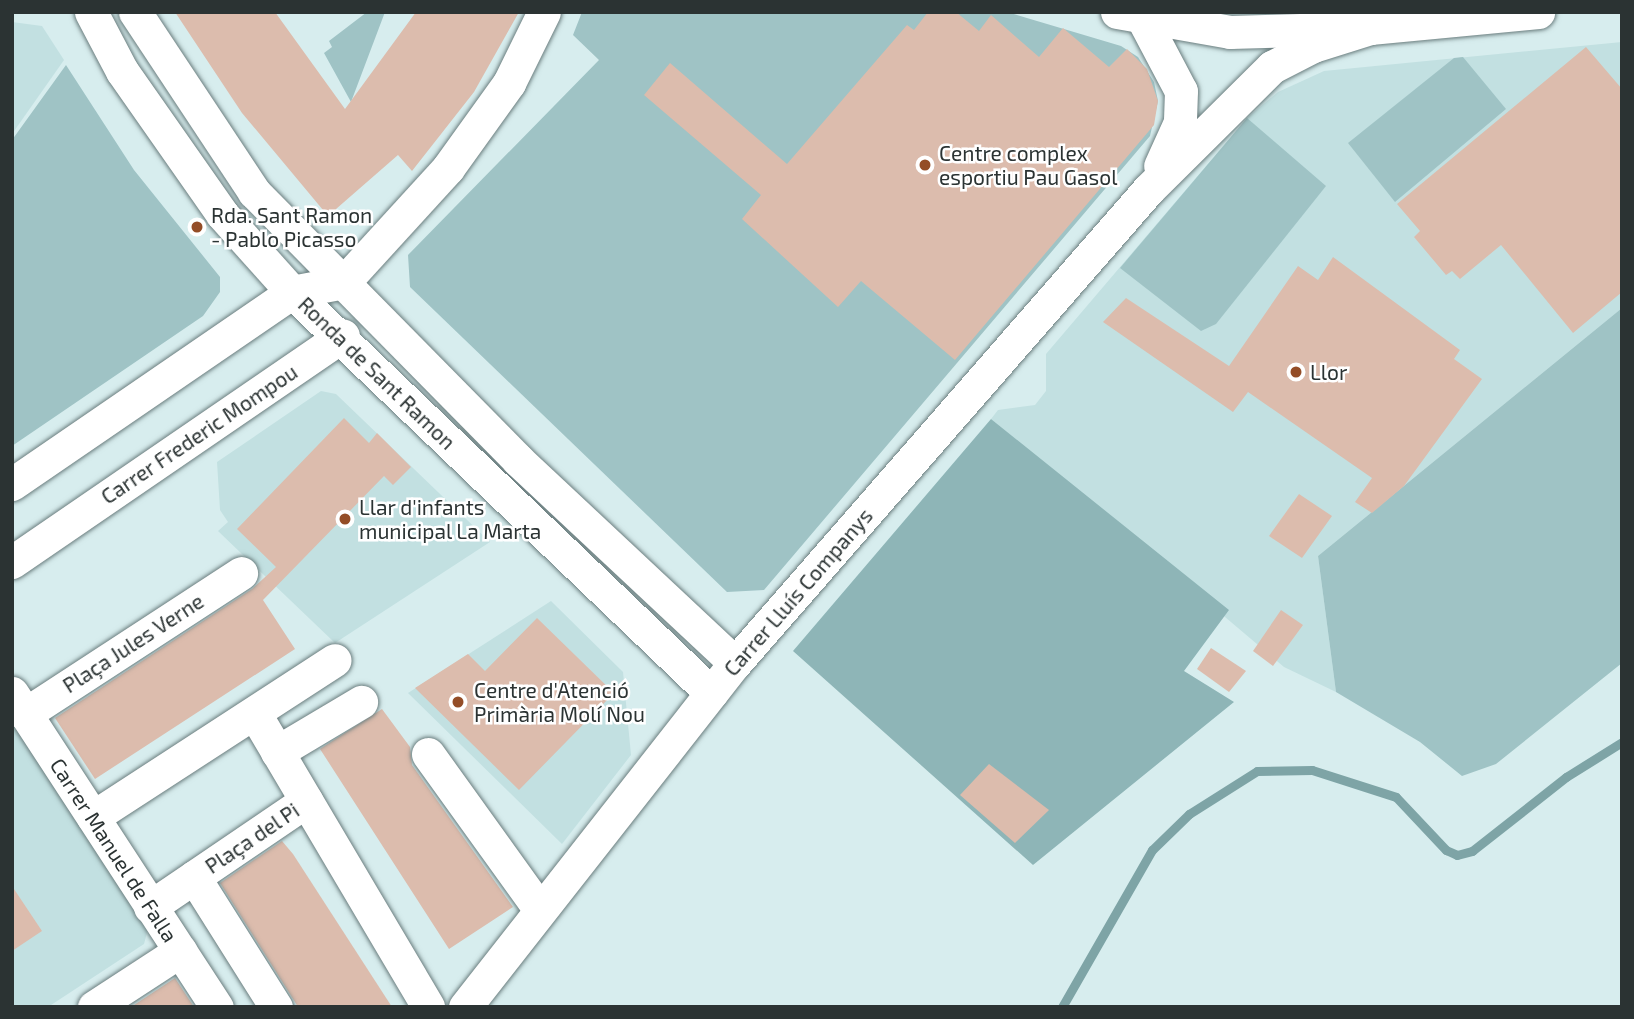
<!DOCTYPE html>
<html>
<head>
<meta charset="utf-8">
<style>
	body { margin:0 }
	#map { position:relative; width:1634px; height:1019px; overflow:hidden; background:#d7edee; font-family:"Exo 2",sans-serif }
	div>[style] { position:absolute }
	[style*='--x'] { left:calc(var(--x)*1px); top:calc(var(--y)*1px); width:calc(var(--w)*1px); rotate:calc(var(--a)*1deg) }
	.built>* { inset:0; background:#c2e0e1 }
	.green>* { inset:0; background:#9fc3c5 }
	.forest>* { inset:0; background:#8eb5b7 }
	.stream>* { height:9px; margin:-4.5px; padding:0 4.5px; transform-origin:4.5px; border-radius:4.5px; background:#7ea4a6 }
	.building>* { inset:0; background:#dcbcad }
	.roads { filter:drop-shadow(0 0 2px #6a7d7e) drop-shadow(0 0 2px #6a7d7e) }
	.minor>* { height:33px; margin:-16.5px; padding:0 16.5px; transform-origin:16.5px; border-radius:16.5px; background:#fff }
	.dots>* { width:19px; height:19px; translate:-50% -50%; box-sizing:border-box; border:4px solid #fff; border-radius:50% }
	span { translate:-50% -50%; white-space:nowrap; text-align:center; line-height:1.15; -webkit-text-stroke:5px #fff; paint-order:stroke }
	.poi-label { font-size:21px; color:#2b3333 }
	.left { translate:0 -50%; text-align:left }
	.street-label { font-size:21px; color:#2b3333 }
	.frame { position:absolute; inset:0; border:14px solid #2b3333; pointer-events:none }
</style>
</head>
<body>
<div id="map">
	<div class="built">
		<i style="clip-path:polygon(12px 22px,42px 26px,64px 60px,12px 134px)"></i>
		<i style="clip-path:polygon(1622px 42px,1622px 308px,1318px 556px,1336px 692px,1284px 667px,991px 419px,998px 410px,1035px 405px,1046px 391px,1046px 354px,1247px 118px,1278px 92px,1324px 71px)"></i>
		<i style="clip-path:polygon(321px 391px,336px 394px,490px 542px,335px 643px,218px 531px,228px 522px,220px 510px,217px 462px)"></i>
		<i style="clip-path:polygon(551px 601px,623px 672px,631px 755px,562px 844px,408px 693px)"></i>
		<i style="clip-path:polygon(12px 721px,148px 929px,144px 944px,48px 1007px,12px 1007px)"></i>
	</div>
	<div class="green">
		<i style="clip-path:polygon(367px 12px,385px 12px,351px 102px,324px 53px,332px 47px,329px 41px)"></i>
		<i style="clip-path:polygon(582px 12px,1007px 12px,1121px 46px,1138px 57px,1154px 82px,1158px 101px,1150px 136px,764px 590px,727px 592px,410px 287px,408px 255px,599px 60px,573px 35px)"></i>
		<i style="clip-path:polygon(1463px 57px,1506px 109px,1395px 202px,1348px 143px,1454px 58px)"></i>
		<i style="clip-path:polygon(66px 65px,134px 170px,220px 277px,220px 292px,203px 316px,12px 446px,12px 140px)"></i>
		<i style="clip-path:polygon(1247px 118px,1326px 186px,1216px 324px,1201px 331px,1120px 268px)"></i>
		<i style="clip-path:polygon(1622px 308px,1622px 663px,1496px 764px,1462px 776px,1420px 742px,1336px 692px,1318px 556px)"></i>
	</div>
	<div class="forest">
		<i style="clip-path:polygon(991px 419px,1229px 610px,1184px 671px,1234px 702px,1033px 865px,793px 651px)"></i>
	</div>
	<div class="stream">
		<i style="--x:1062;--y:1007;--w:181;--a:-60.2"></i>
		<i style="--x:1152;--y:850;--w:52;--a:-44.2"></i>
		<i style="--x:1189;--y:814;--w:80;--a:-32.3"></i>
		<i style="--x:1257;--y:771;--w:55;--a:-1"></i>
		<i style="--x:1312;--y:770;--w:88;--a:17.8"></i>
		<i style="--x:1396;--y:797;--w:73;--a:46.7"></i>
		<i style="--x:1446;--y:850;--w:12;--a:24"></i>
		<i style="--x:1457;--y:855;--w:16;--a:-15"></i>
		<i style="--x:1472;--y:851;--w:120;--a:-38.2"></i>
		<i style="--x:1566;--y:777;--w:66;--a:-32"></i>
	</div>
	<div class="building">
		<i style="clip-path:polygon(175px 12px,275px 12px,345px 109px,416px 12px,519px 12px,474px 92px,412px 171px,398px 155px,328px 216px,242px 113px)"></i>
		<i style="clip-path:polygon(928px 12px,956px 12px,979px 31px,991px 15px,1039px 57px,1063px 28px,1109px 67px,1127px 49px,1147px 69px,1158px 101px,1154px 125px,955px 360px,861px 281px,838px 307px,742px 219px,761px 195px,644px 95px,670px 63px,787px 164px,907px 25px,914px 30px)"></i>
		<i style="clip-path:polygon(1586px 47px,1622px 89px,1622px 292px,1573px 333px,1501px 245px,1460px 279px,1452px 271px,1446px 275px,1414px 237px,1420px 231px,1397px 204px)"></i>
		<i style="clip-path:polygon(1333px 257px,1460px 350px,1454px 359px,1482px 379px,1404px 486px,1372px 513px,1355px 502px,1372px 478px,1248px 392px,1233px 412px,1103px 322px,1126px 298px,1229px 366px,1298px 266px,1318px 280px)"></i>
		<i style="clip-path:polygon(344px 418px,369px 443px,377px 433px,411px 467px,393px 485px,384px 476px,263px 600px,295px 649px,95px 779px,55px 718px,252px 589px,276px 567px,237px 529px)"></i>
		<i style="clip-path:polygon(1299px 494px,1332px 516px,1302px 558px,1269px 536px)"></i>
		<i style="clip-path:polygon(1281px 610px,1303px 625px,1273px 666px,1253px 651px)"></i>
		<i style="clip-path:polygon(537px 618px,614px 693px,519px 790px,415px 688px,468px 654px,485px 671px)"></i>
		<i style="clip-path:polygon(1211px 648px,1246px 671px,1229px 692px,1197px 669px)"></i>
		<i style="clip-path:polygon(382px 709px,410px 747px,412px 765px,513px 907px,449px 949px,320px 749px)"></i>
		<i style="clip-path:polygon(989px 764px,1049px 810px,1015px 843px,960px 795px)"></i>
		<i style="clip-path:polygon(282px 841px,293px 854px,392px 1007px,298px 1007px,220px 883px)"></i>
		<i style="clip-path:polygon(12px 886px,42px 931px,12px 951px)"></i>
		<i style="clip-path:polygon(175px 978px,194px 1007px,131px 1007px)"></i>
	</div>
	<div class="roads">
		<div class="minor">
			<i style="--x:91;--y:12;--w:67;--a:62.3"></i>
			<i style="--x:122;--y:71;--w:174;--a:55"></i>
			<i style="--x:222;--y:214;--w:105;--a:48.1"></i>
			<i style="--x:292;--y:292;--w:580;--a:43.74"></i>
			<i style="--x:135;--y:12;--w:216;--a:56.5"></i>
			<i style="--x:254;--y:192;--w:376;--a:45.4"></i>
			<i style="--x:518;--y:460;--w:297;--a:43.1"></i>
			<i style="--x:1117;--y:12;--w:115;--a:10"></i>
			<i style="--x:1230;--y:32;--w:140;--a:-1.6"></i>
			<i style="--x:1370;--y:28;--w:169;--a:-5.4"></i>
			<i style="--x:1143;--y:19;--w:81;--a:62.2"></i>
			<i style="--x:1181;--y:91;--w:31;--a:92"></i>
			<i style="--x:1180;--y:122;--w:48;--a:114.4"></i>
			<i style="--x:12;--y:484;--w:340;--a:-34.4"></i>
			<i style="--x:292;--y:292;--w:53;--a:-10.9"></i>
			<i style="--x:344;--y:282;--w:154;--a:-47.6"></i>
			<i style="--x:448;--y:168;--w:105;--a:-54.3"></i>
			<i style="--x:509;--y:83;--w:79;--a:-63.8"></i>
			<i style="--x:12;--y:562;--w:401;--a:-34.4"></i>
			<i style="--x:12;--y:693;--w:375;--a:56.9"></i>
			<i style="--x:25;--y:714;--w:258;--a:-33.1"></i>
			<i style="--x:255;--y:714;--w:340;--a:59.4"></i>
			<i style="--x:277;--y:752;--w:98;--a:-30.8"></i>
			<i style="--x:428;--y:754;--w:192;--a:54.3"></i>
			<i style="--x:93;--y:817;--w:288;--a:-33"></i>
			<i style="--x:194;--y:877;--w:154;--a:57.8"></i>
			<i style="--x:150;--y:907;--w:189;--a:-34.2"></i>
			<i style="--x:94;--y:1007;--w:103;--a:-33.1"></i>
			<i style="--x:465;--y:1007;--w:437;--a:-51.9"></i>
			<i style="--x:735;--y:663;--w:628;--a:-48.87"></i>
			<i style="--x:1148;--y:190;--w:175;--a:-44.8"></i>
			<i style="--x:1272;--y:67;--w:46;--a:-27.1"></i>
			<i style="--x:1313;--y:46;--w:60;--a:-17.5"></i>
		</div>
	</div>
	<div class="dots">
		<i style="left:925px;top:165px;background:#944d27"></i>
		<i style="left:197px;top:227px;background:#944d27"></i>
		<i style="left:1296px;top:372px;background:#944d27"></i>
		<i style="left:345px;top:519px;background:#944d27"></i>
		<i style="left:458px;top:702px;background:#944d27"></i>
	</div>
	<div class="poi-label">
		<span class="left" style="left:939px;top:165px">Centre complex<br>esportiu Pau Gasol</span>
		<span class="left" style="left:211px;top:227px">Rda. Sant Ramon<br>- Pablo Picasso</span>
		<span class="left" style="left:1310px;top:372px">Llor</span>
		<span class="left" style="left:359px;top:519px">Llar d'infants<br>municipal La Marta</span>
		<span class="left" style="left:474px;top:702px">Centre d'Atenció<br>Primària Molí Nou</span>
	</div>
	<div class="street-label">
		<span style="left:377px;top:373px;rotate:44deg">Ronda de Sant Ramon</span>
		<span style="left:199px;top:434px;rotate:-34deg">Carrer Frederic Mompou</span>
		<span style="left:798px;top:592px;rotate:-49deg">Carrer Lluís Companys</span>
		<span style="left:133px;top:643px;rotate:-33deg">Plaça Jules Verne</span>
		<span style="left:252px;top:838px;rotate:-34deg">Plaça del Pi</span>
		<span style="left:114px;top:850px;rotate:57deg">Carrer Manuel de Falla</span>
	</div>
	<div class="frame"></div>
</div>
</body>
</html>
